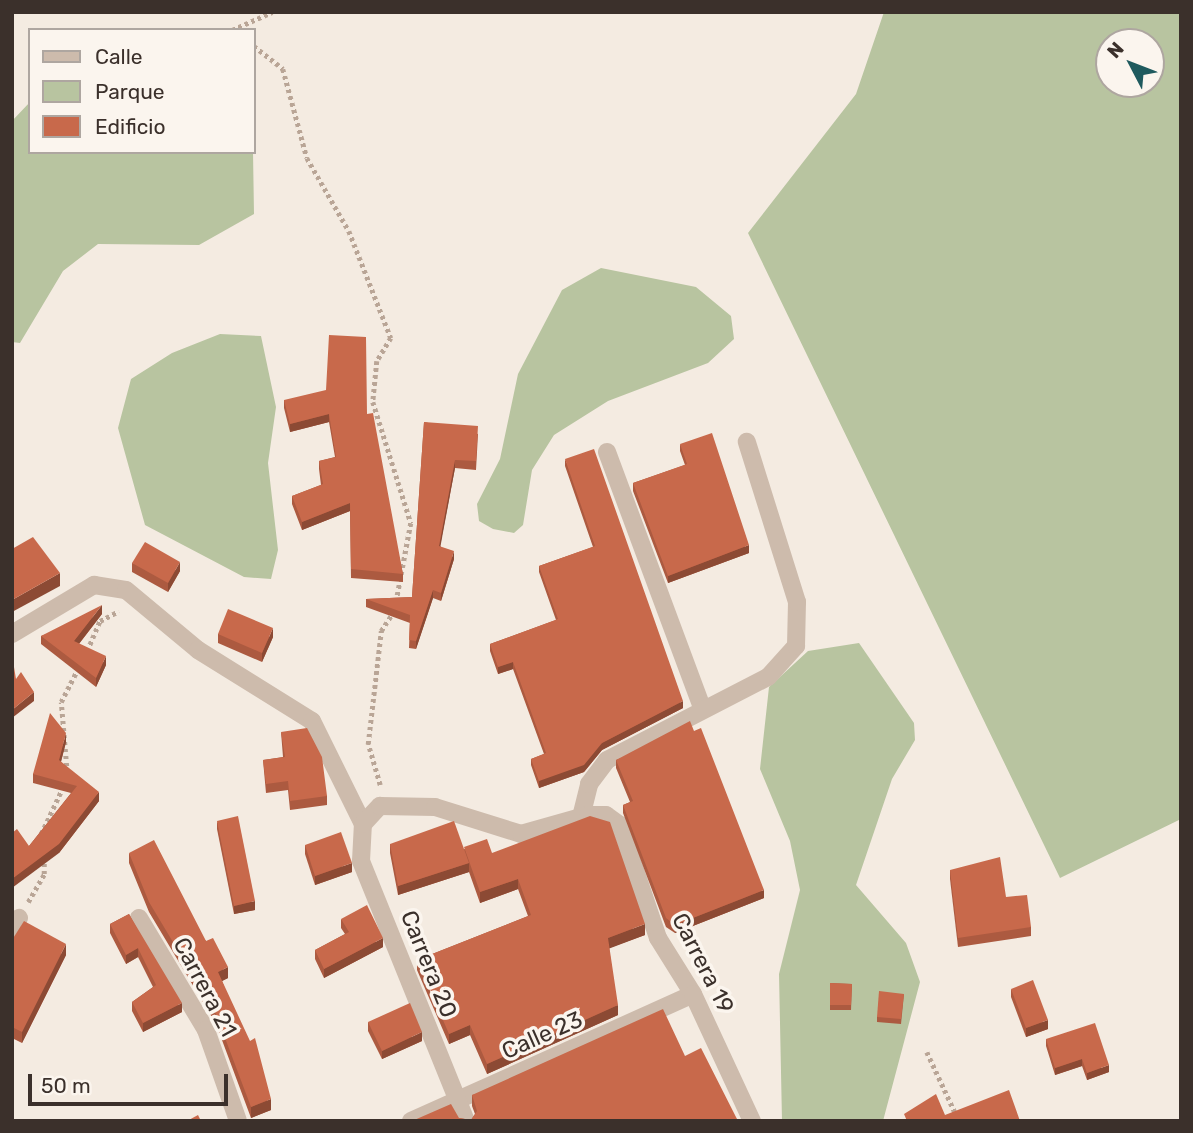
<!DOCTYPE html>
<html>
<head>
<meta charset="utf-8">
<style>
	body { margin:0 }
	#map { position:relative; width:1193px; height:1133px; overflow:hidden; background:#f4ebe1; font-family:Rubik,sans-serif }
	div>[style] { position:absolute }
	[style*='--x'] { left:calc(var(--x)*1px); top:calc(var(--y)*1px); width:calc(var(--w)*1px); rotate:calc(var(--a)*1deg) }
	.green>* { inset:0; background:#b8c4a0 }
	.path>* { height:4.5px; margin-top:-2.25px; transform-origin:0; background:repeating-linear-gradient(90deg,#b9a596 0 3.5px,transparent 0 7px) }
	.minor>* { height:18px; margin:-9px; padding:0 9px; transform-origin:9px; border-radius:9px; background:#cdbbac }
	.wall>* { inset:0; background:#ac5a40 }
	.shaded-wall>* { inset:0; background:#8c4a34 }
	.building>* { inset:0; background:#c8694b }
	span { translate:-50% -50%; white-space:nowrap; text-align:center; line-height:1.15; -webkit-text-stroke:7px #fbf5ee; paint-order:stroke }
	.street-label { font-size:23px; color:#3b302b }
	.frame { position:absolute; inset:0; border:14px solid #3b302b; pointer-events:none }
	.legend { position:absolute; left:28px; top:28px; width:228px; height:126px; box-sizing:border-box; background:#fbf5ee; border:2px solid #aea6a0; margin:0; padding:9px 12px; list-style:none; font-size:21px; color:#3b302b }
	.legend li { display:flex; align-items:center; gap:14px; height:35px }
	.legend b { width:35px; border:2px solid #aea6a0 }
	.north { position:absolute; left:1095px; top:28px; width:70px; height:70px; box-sizing:border-box; background:#fbf5ee; border:2px solid #aea6a0; border-radius:50%; rotate:312deg; font-size:19px; font-weight:700; line-height:28px; text-align:center; color:#3b302b }
	.north::after { content:''; display:block; margin:auto; width:24px; height:32px; background:#1f5a5e; clip-path:polygon(50% 0,100% 100%,50% 72%,0 100%) }
	.scale { position:absolute; left:28px; top:1074px; width:200px; height:32px; box-sizing:border-box; border:4px solid #3b302b; border-top:0; padding-left:9px; font-size:21px; line-height:24px; white-space:nowrap; color:#3b302b; -webkit-text-stroke:5px #fbf5ee; paint-order:stroke }
</style>
</head>
<body>
<div id="map">
	<div class="green">
		<i style="clip-path:polygon(evenodd,884px 12px,1181px 12px,1181px 819px,1060px 878px,748px 233px,856px 94px,884px 12px,1109px 42px,1151px 42px,1151px 84px,1109px 84px,1109px 42px)"></i>
		<i style="clip-path:polygon(30px 102px,30px 152px,253px 152px,254px 214px,199px 245px,98px 244px,63px 271px,20px 343px,12px 342px,12px 121px)"></i>
		<i style="clip-path:polygon(601px 268px,696px 287px,731px 316px,734px 339px,708px 363px,608px 401px,554px 435px,532px 470px,523px 525px,514px 533px,493px 529px,479px 521px,477px 504px,500px 459px,518px 374px,562px 290px)"></i>
		<i style="clip-path:polygon(220px 334px,261px 336px,276px 407px,268px 463px,278px 550px,271px 579px,244px 577px,145px 525px,118px 428px,131px 379px,172px 353px)"></i>
		<i style="clip-path:polygon(859px 643px,914px 723px,915px 740px,892px 779px,856px 885px,906px 943px,920px 982px,883px 1121px,782px 1121px,779px 974px,800px 890px,790px 841px,760px 769px,769px 687px,808px 651px)"></i>
	</div>
	<div class="path">
		<i style="--x:232;--y:30;--w:44;--a:-24.2"></i>
		<i style="--x:254;--y:46;--w:37;--a:38"></i>
		<i style="--x:283;--y:69;--w:92;--a:74.9"></i>
		<i style="--x:307;--y:158;--w:84;--a:60.1"></i>
		<i style="--x:349;--y:231;--w:115;--a:68.6"></i>
		<i style="--x:391;--y:338;--w:27;--a:121"></i>
		<i style="--x:377;--y:361;--w:41;--a:95.6"></i>
		<i style="--x:373;--y:402;--w:127;--a:72.6"></i>
		<i style="--x:411;--y:523;--w:81;--a:100.6"></i>
		<i style="--x:87;--y:651;--w:33;--a:-67"></i>
		<i style="--x:100;--y:621;--w:21;--a:-28"></i>
		<i style="--x:67;--y:773;--w:71;--a:-94.8"></i>
		<i style="--x:61;--y:702;--w:38;--a:-63"></i>
		<i style="--x:380;--y:785;--w:43;--a:-106.3"></i>
		<i style="--x:368;--y:744;--w:114;--a:-83.4"></i>
		<i style="--x:381;--y:631;--w:24;--a:-57"></i>
		<i style="--x:41;--y:834;--w:54;--a:-64.9"></i>
		<i style="--x:28;--y:902;--w:32;--a:-60"></i>
		<i style="--x:44;--y:874;--w:15;--a:-90"></i>
		<i style="--x:927;--y:1052;--w:76;--a:65.1"></i>
	</div>
	<div class="minor">
		<i style="--x:607;--y:452;--w:273;--a:69.6"></i>
		<i style="--x:12;--y:634;--w:96;--a:-30.9"></i>
		<i style="--x:94;--y:585;--w:32;--a:9"></i>
		<i style="--x:126;--y:590;--w:94;--a:39.8"></i>
		<i style="--x:198;--y:650;--w:134;--a:31.9"></i>
		<i style="--x:312;--y:721;--w:115;--a:63.7"></i>
		<i style="--x:581;--y:817;--w:34;--a:-76"></i>
		<i style="--x:589;--y:784;--w:30;--a:-53"></i>
		<i style="--x:607;--y:760;--w:181;--a:-27.3"></i>
		<i style="--x:768;--y:677;--w:42;--a:-47.9"></i>
		<i style="--x:796;--y:646;--w:44;--a:-88.7"></i>
		<i style="--x:797;--y:602;--w:168;--a:-107.4"></i>
		<i style="--x:139;--y:918;--w:131;--a:59.1"></i>
		<i style="--x:206;--y:1030;--w:96;--a:70.6"></i>
		<i style="--x:12;--y:930;--w:14;--a:-60"></i>
		<i style="--x:411;--y:1121;--w:309;--a:-24.2"></i>
		<i style="--x:466;--y:1121;--w:280;--a:-112"></i>
		<i style="--x:361;--y:861;--w:37;--a:-87"></i>
		<i style="--x:363;--y:824;--w:25;--a:-47"></i>
		<i style="--x:380;--y:806;--w:55;--a:1"></i>
		<i style="--x:435;--y:807;--w:90;--a:17.4"></i>
		<i style="--x:521;--y:834;--w:70;--a:-15.8"></i>
		<i style="--x:588;--y:815;--w:18;--a:0"></i>
		<i style="--x:606;--y:815;--w:17;--a:36"></i>
		<i style="--x:620;--y:825;--w:119;--a:71.4"></i>
		<i style="--x:658;--y:938;--w:66;--a:58"></i>
		<i style="--x:693;--y:994;--w:140;--a:65.1"></i>
	</div>
	<div class="wall">
		<i style="clip-path:polygon(284px 400px,367px 414px,403px 574px,403px 582px,351px 578px,350px 511px,302px 530px,292px 504px,292px 496px,321px 485px,319px 469px,319px 461px,335px 457px,329px 422px,290px 432px,284px 408px)"></i>
		<i style="clip-path:polygon(424px 422px,478px 434px,476px 470px,455px 468px,440px 546px,454px 559px,441px 601px,433px 598px,416px 649px,409px 648px,410px 623px,366px 607px,366px 599px,412px 597px)"></i>
		<i style="clip-path:polygon(680px 444px,749px 553px,668px 583px,633px 491px,633px 483px,685px 465px,680px 451px)"></i>
		<i style="clip-path:polygon(565px 459px,683px 708px,602px 750px,584px 772px,539px 788px,531px 765px,531px 759px,544px 754px,513px 669px,498px 674px,490px 651px,490px 644px,556px 620px,539px 572px,539px 566px,593px 547px,565px 466px)"></i>
		<i style="clip-path:polygon(132px 563px,180px 571px,168px 592px,132px 572px)"></i>
		<i style="clip-path:polygon(102px 614px,79px 644px,106px 665px,96px 687px,41px 644px,41px 636px)"></i>
		<i style="clip-path:polygon(218px 634px,273px 637px,262px 662px,218px 643px)"></i>
		<i style="clip-path:polygon(694px 731px,764px 898px,675px 933px,666px 927px,623px 813px,623px 805px,630px 802px,616px 768px,616px 760px)"></i>
		<i style="clip-path:polygon(281px 732px,327px 796px,327px 805px,290px 810px,288px 790px,266px 793px,263px 760px,283px 757px)"></i>
		<i style="clip-path:polygon(66px 742px,61px 762px,99px 801px,59px 853px,29px 846px,71px 793px,33px 783px,33px 774px)"></i>
		<i style="clip-path:polygon(217px 821px,255px 910px,234px 914px,217px 829px)"></i>
		<i style="clip-path:polygon(390px 844px,464px 849px,492px 853px,645px 935px,609px 948px,618px 1015px,487px 1074px,470px 1035px,449px 1044px,417px 970px,417px 960px,528px 916px,518px 889px,480px 903px,469px 872px,398px 895px,390px 853px)"></i>
		<i style="clip-path:polygon(305px 845px,352px 872px,315px 885px,305px 854px)"></i>
		<i style="clip-path:polygon(129px 853px,206px 941px,228px 978px,222px 981px,271px 1110px,251px 1118px,216px 1024px,149px 912px,129px 863px)"></i>
		<i style="clip-path:polygon(950px 870px,1031px 927px,1031px 936px,958px 947px,950px 879px)"></i>
		<i style="clip-path:polygon(129px 914px,182px 1012px,143px 1032px,132px 1011px,132px 1002px,153px 987px,138px 957px,126px 964px,110px 933px,110px 924px)"></i>
		<i style="clip-path:polygon(341px 919px,383px 947px,324px 978px,315px 959px,315px 950px,345px 934px,341px 928px)"></i>
		<i style="clip-path:polygon(12px 940px,66px 955px,22px 1043px,12px 1038px)"></i>
		<i style="clip-path:polygon(830px 983px,852px 984px,851px 1010px,830px 1010px)"></i>
		<i style="clip-path:polygon(1011px 989px,1048px 1029px,1026px 1037px,1011px 997px)"></i>
		<i style="clip-path:polygon(904px 994px,901px 1024px,877px 1022px,877px 1017px)"></i>
		<i style="clip-path:polygon(368px 1022px,422px 1041px,382px 1059px,368px 1031px)"></i>
		<i style="clip-path:polygon(1046px 1039px,1109px 1072px,1087px 1080px,1082px 1066px,1055px 1075px,1046px 1046px)"></i>
		<i style="clip-path:polygon(685px 1056px,738px 1121px,412px 1121px,459px 1118px,471px 1120px,475px 1114px,472px 1106px,472px 1095px)"></i>
	</div>
	<div class="shaded-wall">
		<i style="clip-path:polygon(329px 414px,329px 422px,290px 432px,290px 424px)"></i>
		<i style="clip-path:polygon(455px 460px,455px 468px,439px 554px,439px 546px)"></i>
		<i style="clip-path:polygon(350px 503px,350px 511px,302px 530px,302px 522px)"></i>
		<i style="clip-path:polygon(749px 545px,749px 553px,668px 583px,668px 576px)"></i>
		<i style="clip-path:polygon(454px 551px,454px 559px,441px 601px,441px 593px)"></i>
		<i style="clip-path:polygon(180px 562px,180px 571px,168px 592px,168px 583px)"></i>
		<i style="clip-path:polygon(60px 573px,60px 586px,12px 612px,12px 600px)"></i>
		<i style="clip-path:polygon(433px 590px,433px 598px,416px 649px,416px 641px)"></i>
		<i style="clip-path:polygon(102px 605px,102px 614px,74px 650px,74px 641px)"></i>
		<i style="clip-path:polygon(273px 628px,273px 637px,262px 662px,262px 653px)"></i>
		<i style="clip-path:polygon(106px 656px,106px 665px,96px 687px,96px 678px)"></i>
		<i style="clip-path:polygon(513px 662px,513px 669px,498px 674px,498px 667px)"></i>
		<i style="clip-path:polygon(34px 692px,34px 701px,12px 718px,12px 710px)"></i>
		<i style="clip-path:polygon(683px 701px,683px 708px,602px 750px,584px 772px,539px 788px,539px 781px,602px 743px)"></i>
		<i style="clip-path:polygon(66px 733px,66px 742px,59px 769px,59px 760px)"></i>
		<i style="clip-path:polygon(99px 792px,99px 801px,59px 853px,12px 888px,12px 879px)"></i>
		<i style="clip-path:polygon(352px 863px,352px 872px,315px 885px,315px 876px)"></i>
		<i style="clip-path:polygon(469px 863px,469px 872px,398px 895px,398px 886px)"></i>
		<i style="clip-path:polygon(518px 879px,518px 889px,480px 903px,480px 892px)"></i>
		<i style="clip-path:polygon(764px 890px,764px 898px,675px 933px,675px 925px)"></i>
		<i style="clip-path:polygon(255px 901px,255px 910px,234px 914px,234px 906px)"></i>
		<i style="clip-path:polygon(645px 924px,645px 935px,608px 949px,608px 938px)"></i>
		<i style="clip-path:polygon(383px 938px,383px 947px,324px 978px,324px 969px)"></i>
		<i style="clip-path:polygon(66px 944px,66px 955px,22px 1043px,22px 1032px)"></i>
		<i style="clip-path:polygon(138px 948px,138px 957px,126px 964px,126px 955px)"></i>
		<i style="clip-path:polygon(228px 967px,228px 978px,218px 983px,218px 972px)"></i>
		<i style="clip-path:polygon(182px 1003px,182px 1012px,143px 1032px,143px 1023px)"></i>
		<i style="clip-path:polygon(618px 1005px,618px 1015px,487px 1074px,487px 1064px)"></i>
		<i style="clip-path:polygon(1048px 1020px,1048px 1029px,1026px 1037px,1026px 1028px)"></i>
		<i style="clip-path:polygon(470px 1025px,470px 1035px,449px 1044px,449px 1034px)"></i>
		<i style="clip-path:polygon(422px 1032px,422px 1041px,382px 1059px,382px 1051px)"></i>
		<i style="clip-path:polygon(1082px 1059px,1082px 1066px,1055px 1075px,1055px 1068px)"></i>
		<i style="clip-path:polygon(1109px 1065px,1109px 1072px,1087px 1080px,1087px 1073px)"></i>
		<i style="clip-path:polygon(271px 1099px,271px 1110px,251px 1118px,251px 1107px)"></i>
	</div>
	<div class="building">
		<i style="clip-path:polygon(329px 335px,366px 337px,367px 414px,373px 413px,403px 574px,351px 569px,350px 503px,302px 522px,292px 496px,323px 484px,319px 461px,336px 457px,329px 414px,290px 424px,284px 400px,326px 390px)"></i>
		<i style="clip-path:polygon(424px 422px,478px 426px,476px 461px,455px 460px,439px 546px,454px 551px,441px 593px,433px 590px,416px 641px,409px 640px,410px 615px,366px 599px,412px 597px)"></i>
		<i style="clip-path:polygon(712px 433px,749px 545px,668px 576px,633px 483px,687px 464px,680px 444px)"></i>
		<i style="clip-path:polygon(594px 449px,683px 701px,602px 743px,584px 765px,539px 781px,531px 759px,546px 753px,513px 662px,498px 667px,490px 644px,558px 619px,539px 566px,595px 546px,565px 459px)"></i>
		<i style="clip-path:polygon(33px 537px,60px 573px,12px 600px,12px 549px)"></i>
		<i style="clip-path:polygon(145px 542px,180px 562px,168px 583px,132px 563px)"></i>
		<i style="clip-path:polygon(102px 605px,74px 641px,106px 656px,96px 678px,41px 636px)"></i>
		<i style="clip-path:polygon(228px 609px,273px 628px,262px 653px,218px 634px)"></i>
		<i style="clip-path:polygon(12px 655px,16px 679px,21px 672px,34px 692px,12px 710px)"></i>
		<i style="clip-path:polygon(50px 713px,66px 733px,59px 760px,99px 792px,59px 844px,12px 879px,12px 833px,17px 829px,29px 846px,77px 786px,33px 774px)"></i>
		<i style="clip-path:polygon(690px 721px,694px 731px,701px 728px,764px 890px,675px 925px,666px 918px,623px 805px,633px 801px,616px 760px)"></i>
		<i style="clip-path:polygon(307px 728px,322px 757px,327px 796px,290px 801px,288px 781px,266px 784px,263px 760px,285px 757px,281px 732px)"></i>
		<i style="clip-path:polygon(238px 816px,255px 901px,234px 906px,217px 821px)"></i>
		<i style="clip-path:polygon(590px 816px,610px 822px,645px 924px,608px 938px,618px 1005px,487px 1064px,470px 1025px,449px 1034px,417px 960px,531px 915px,518px 879px,480px 892px,464px 847px,487px 839px,492px 853px)"></i>
		<i style="clip-path:polygon(454px 821px,469px 863px,398px 886px,390px 844px)"></i>
		<i style="clip-path:polygon(341px 832px,352px 863px,315px 876px,305px 845px)"></i>
		<i style="clip-path:polygon(154px 840px,206px 941px,213px 938px,228px 967px,218px 972px,250px 1041px,255px 1038px,271px 1099px,251px 1107px,216px 1014px,149px 902px,129px 853px)"></i>
		<i style="clip-path:polygon(1000px 857px,1006px 897px,1027px 895px,1031px 927px,958px 938px,950px 870px)"></i>
		<i style="clip-path:polygon(367px 905px,383px 938px,324px 969px,315px 950px,349px 932px,341px 919px)"></i>
		<i style="clip-path:polygon(129px 914px,182px 1003px,143px 1023px,132px 1002px,156px 985px,138px 948px,126px 955px,110px 924px)"></i>
		<i style="clip-path:polygon(24px 921px,66px 944px,22px 1032px,12px 1027px,12px 940px)"></i>
		<i style="clip-path:polygon(1033px 980px,1048px 1020px,1026px 1028px,1011px 989px)"></i>
		<i style="clip-path:polygon(830px 983px,852px 984px,851px 1005px,830px 1005px)"></i>
		<i style="clip-path:polygon(879px 991px,904px 994px,901px 1019px,877px 1017px)"></i>
		<i style="clip-path:polygon(410px 1003px,422px 1032px,382px 1051px,368px 1022px)"></i>
		<i style="clip-path:polygon(663px 1009px,685px 1056px,701px 1048px,738px 1121px,412px 1121px,451px 1104px,459px 1118px,471px 1120px,477px 1111px,472px 1095px)"></i>
		<i style="clip-path:polygon(1095px 1023px,1109px 1065px,1087px 1073px,1082px 1059px,1055px 1068px,1046px 1039px)"></i>
		<i style="clip-path:polygon(1009px 1090px,1020px 1121px,907px 1121px,904px 1114px,936px 1094px,945px 1115px)"></i>
		<i style="clip-path:polygon(198px 1115px,201px 1121px,187px 1121px)"></i>
	</div>
	<div class="street-label">
		<span style="left:703px;top:963px;rotate:63deg">Carrera 19</span>
		<span style="left:429px;top:964px;rotate:68deg">Carrera 20</span>
		<span style="left:205px;top:987px;rotate:62deg">Carrera 21</span>
		<span style="left:542px;top:1035px;rotate:-24deg">Calle 23</span>
	</div>
	<div class="frame"></div>
	<ul class="legend">
	<li><b style="height:9px;background:#cdbbac"></b>Calle</li>
	<li><b style="height:19px;background:#b8c4a0"></b>Parque</li>
	<li><b style="height:19px;background:#c8694b"></b>Edificio</li>
	</ul>
	<div class="north">N</div>
	<div class="scale">50 m</div>
</div>
</body>
</html>
